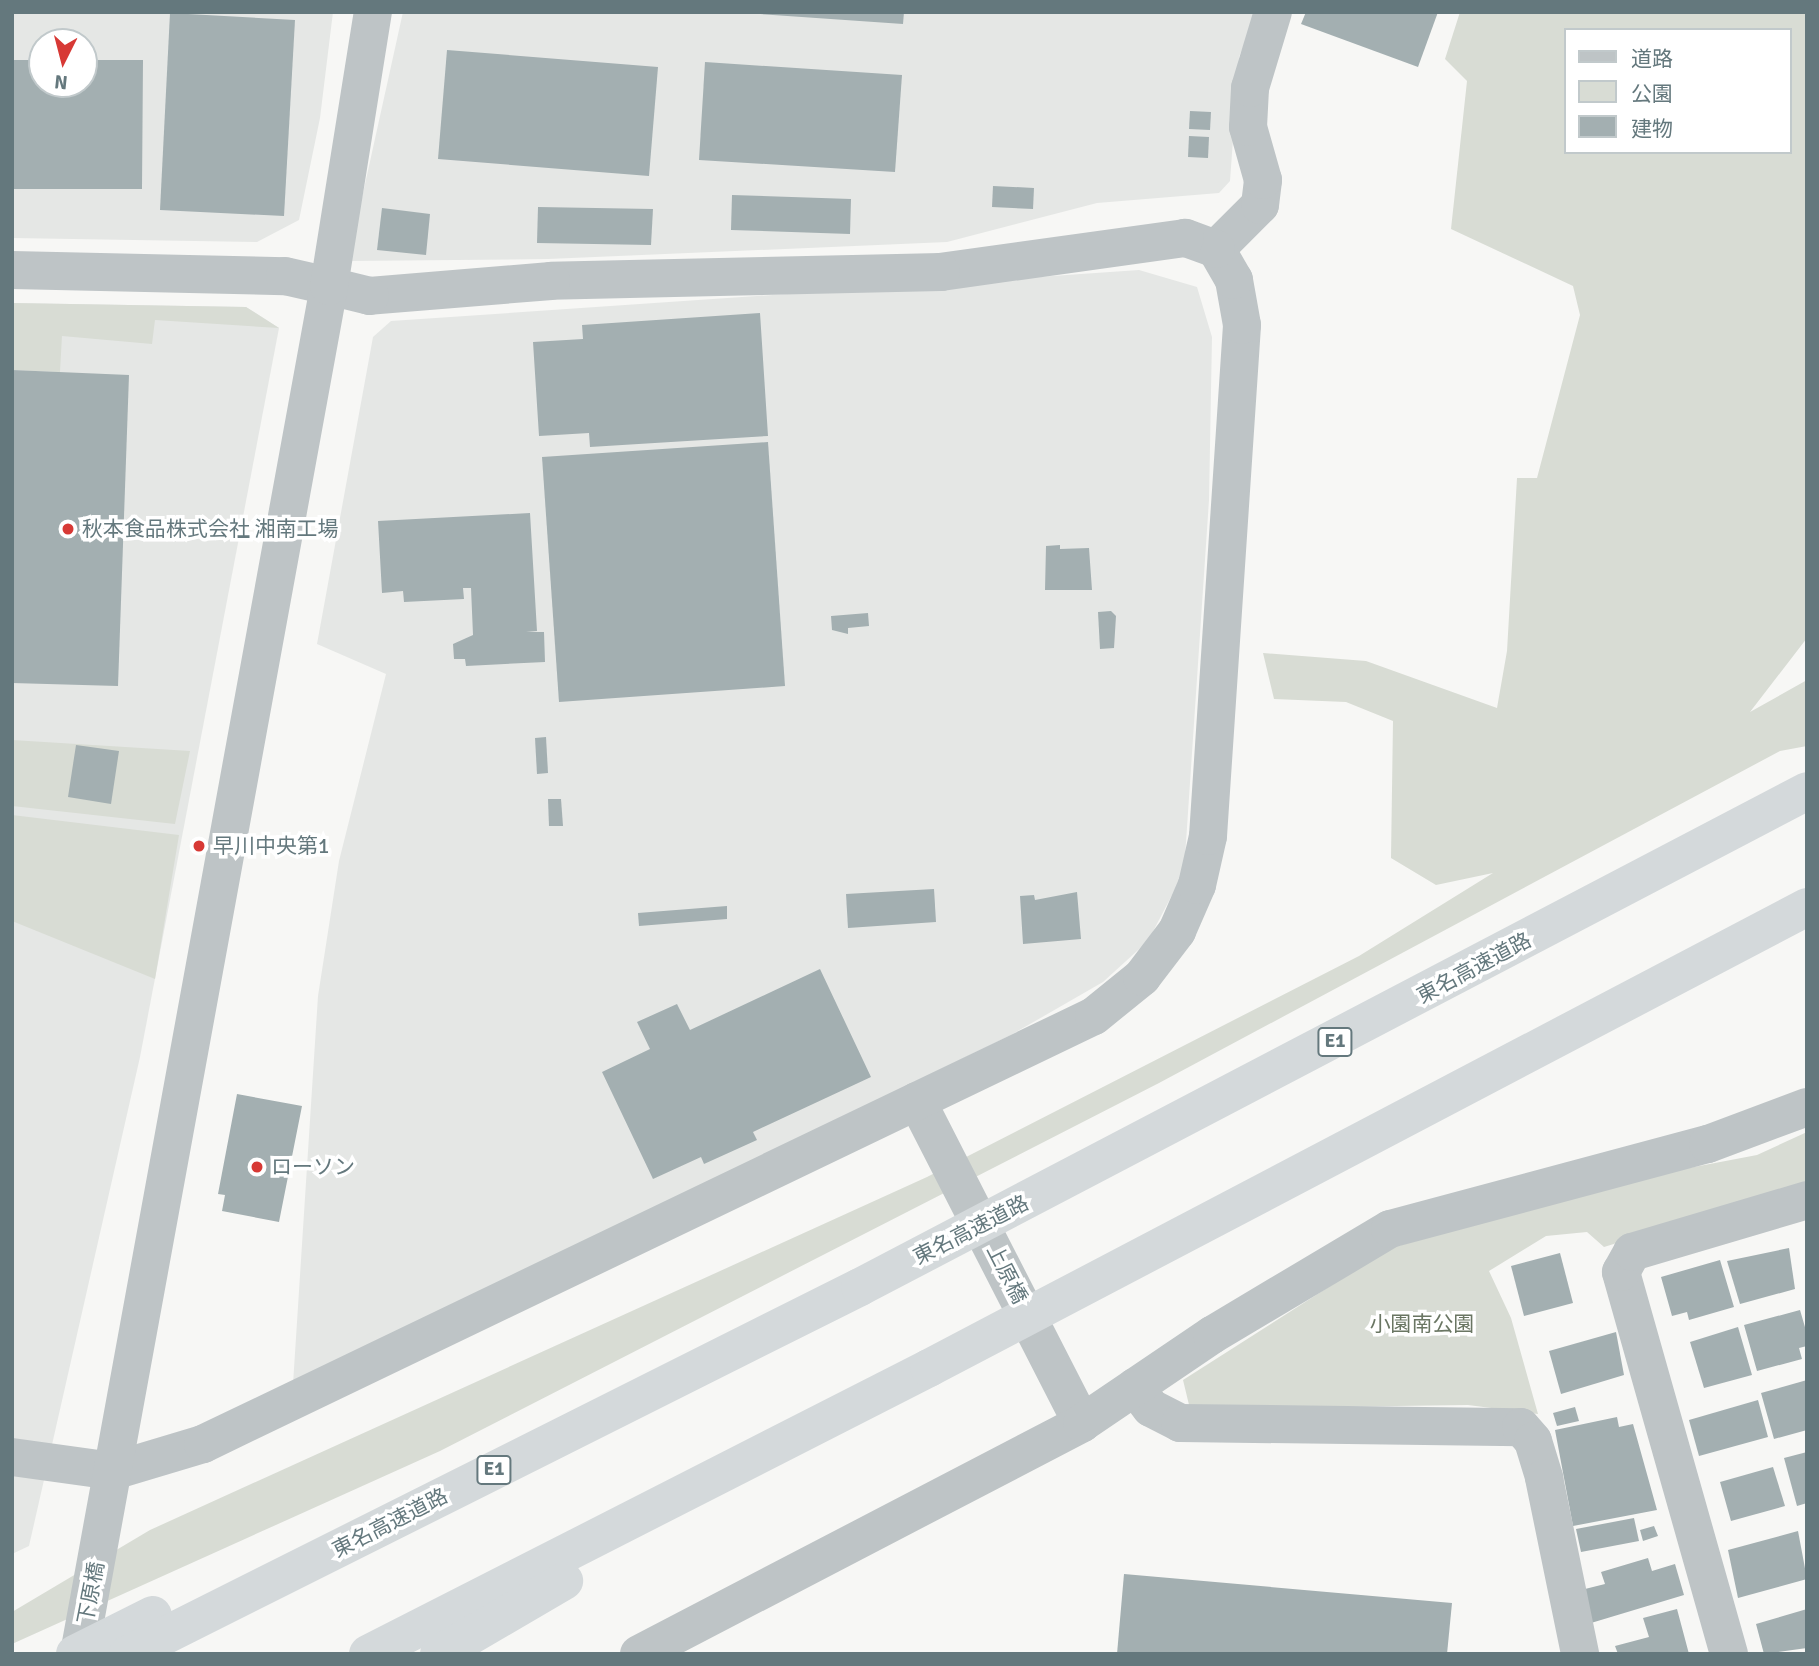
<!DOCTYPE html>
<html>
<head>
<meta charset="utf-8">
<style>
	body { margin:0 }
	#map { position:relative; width:1819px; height:1666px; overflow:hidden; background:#f7f7f5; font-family:Signika,"Noto Sans JP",sans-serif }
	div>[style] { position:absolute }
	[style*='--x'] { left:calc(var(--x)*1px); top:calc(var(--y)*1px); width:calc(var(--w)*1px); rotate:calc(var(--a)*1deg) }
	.built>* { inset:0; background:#e5e7e5 }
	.green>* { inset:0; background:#d8dcd4 }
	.building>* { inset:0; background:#a3afb1 }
	.minor>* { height:38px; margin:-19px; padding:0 19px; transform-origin:19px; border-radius:19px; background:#bec4c6 }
	.tertiary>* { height:38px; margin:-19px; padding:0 19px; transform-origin:19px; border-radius:19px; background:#bec4c6 }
	.motorway>* { height:38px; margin:-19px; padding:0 19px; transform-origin:19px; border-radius:19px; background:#d4d9db }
	.dots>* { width:19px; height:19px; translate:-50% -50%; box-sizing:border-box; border:4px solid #fff; border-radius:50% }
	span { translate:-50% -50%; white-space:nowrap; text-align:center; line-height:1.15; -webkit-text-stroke:7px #fff; paint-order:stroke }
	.shield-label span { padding:2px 5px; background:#fff; border:2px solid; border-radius:5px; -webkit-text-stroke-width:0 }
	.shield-label { font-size:19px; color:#64787d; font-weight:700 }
	.poi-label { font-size:21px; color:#64787d }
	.left { translate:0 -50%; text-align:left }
	.street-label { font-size:21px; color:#64787d }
	.park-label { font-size:21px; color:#6a7663 }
	.frame { position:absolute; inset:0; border:14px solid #64787d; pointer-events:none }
	.legend { position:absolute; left:1564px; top:28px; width:228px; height:126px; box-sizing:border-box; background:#fff; border:2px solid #c1c9cb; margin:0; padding:9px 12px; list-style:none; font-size:21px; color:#64787d }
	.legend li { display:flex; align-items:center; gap:14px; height:35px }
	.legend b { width:35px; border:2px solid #c1c9cb }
	.north { position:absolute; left:28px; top:28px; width:70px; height:70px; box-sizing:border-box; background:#fff; border:2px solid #c1c9cb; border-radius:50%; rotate:186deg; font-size:19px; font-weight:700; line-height:28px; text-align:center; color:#64787d }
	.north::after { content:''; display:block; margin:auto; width:24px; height:32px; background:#d73935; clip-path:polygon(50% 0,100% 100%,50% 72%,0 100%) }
</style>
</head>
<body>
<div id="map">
	<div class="built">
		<i style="clip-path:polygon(evenodd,12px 12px,333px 12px,320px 118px,299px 220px,257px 242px,12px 238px,12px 12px,42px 42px,84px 42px,84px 84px,42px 84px,42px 42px)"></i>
		<i style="clip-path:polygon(403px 12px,1257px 12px,1239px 57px,1230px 181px,1219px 193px,1097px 203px,947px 242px,548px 259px,348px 261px)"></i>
		<i style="clip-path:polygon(1139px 270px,1197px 287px,1212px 337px,1209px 500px,1184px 872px,1148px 941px,1103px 982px,1011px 1035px,293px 1384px,318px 996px,339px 861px,386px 674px,317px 644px,373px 337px,391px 321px)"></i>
		<i style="clip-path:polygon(12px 303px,246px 307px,279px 328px,140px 1057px,29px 1546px,12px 1554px)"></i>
	</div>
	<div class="green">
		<i style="clip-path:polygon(evenodd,1460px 12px,1807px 12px,1807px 638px,1750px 712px,1807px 680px,1807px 746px,1780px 751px,1159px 1083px,440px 1451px,12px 1644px,12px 1612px,150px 1530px,927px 1177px,1359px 956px,1493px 873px,1436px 885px,1391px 858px,1393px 721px,1346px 702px,1274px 699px,1263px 653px,1366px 661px,1497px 708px,1507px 651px,1517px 478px,1537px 478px,1580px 315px,1573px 286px,1451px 229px,1467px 81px,1445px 59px,1460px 12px,1565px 30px,1789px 30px,1789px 152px,1565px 152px,1565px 30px)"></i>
		<i style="clip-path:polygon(12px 303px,246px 307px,279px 328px,155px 320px,152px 344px,62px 336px,60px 372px,12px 370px)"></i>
		<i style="clip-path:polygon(12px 740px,190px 751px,175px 824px,12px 806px)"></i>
		<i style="clip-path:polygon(12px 815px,179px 835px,155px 979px,12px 921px)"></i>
		<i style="clip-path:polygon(1807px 1132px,1807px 1184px,1604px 1247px,1587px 1232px,1546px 1236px,1489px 1271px,1511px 1318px,1538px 1414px,1468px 1405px,1190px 1409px,1183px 1380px,1388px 1249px,1610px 1183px,1757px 1155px)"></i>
	</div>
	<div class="building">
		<i style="clip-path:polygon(730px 12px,904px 12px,903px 24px)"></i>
		<i style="clip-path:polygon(1306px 12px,1438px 12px,1418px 67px,1301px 24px)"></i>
		<i style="clip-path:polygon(170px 13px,295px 20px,284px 216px,160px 210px)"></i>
		<i style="clip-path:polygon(447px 50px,658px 67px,649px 176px,438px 159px)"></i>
		<i style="clip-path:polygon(12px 60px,42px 60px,42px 84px,84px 84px,84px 60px,143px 60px,142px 189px,12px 189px)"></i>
		<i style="clip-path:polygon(705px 62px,902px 75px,895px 172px,699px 160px)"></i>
		<i style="clip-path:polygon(1190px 111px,1211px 112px,1210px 130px,1189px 129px)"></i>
		<i style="clip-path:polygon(1189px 136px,1209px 137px,1208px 158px,1188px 157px)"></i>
		<i style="clip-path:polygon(993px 186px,1034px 188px,1033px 209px,992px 207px)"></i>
		<i style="clip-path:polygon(732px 195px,851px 199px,850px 234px,731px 230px)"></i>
		<i style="clip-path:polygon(538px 207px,653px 209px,651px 245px,537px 243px)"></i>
		<i style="clip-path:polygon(382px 208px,430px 214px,426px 255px,377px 250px)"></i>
		<i style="clip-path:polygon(760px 313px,768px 436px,590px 447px,589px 433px,539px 436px,533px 342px,583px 339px,582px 325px)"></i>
		<i style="clip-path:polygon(12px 370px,129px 375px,118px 686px,12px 683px)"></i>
		<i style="clip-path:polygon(768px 442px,785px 686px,559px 702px,542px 457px)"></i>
		<i style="clip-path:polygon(530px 513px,537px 631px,526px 632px,544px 632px,545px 662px,466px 666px,465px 659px,454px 659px,453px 644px,473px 635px,471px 588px,463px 588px,464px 599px,404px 602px,403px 591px,382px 593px,378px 521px)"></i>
		<i style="clip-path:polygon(1060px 545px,1060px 549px,1089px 548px,1092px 590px,1045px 590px,1046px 546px)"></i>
		<i style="clip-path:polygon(1111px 611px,1116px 616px,1114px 648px,1100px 649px,1098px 612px)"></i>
		<i style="clip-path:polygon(868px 613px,869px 626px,848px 628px,848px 634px,832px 630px,831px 616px)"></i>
		<i style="clip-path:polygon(546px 737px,548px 773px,537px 774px,535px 738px)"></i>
		<i style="clip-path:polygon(76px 745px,119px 751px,111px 804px,68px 797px)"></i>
		<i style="clip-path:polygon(548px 799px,561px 799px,563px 826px,549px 826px)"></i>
		<i style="clip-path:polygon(934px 889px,936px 922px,848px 928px,846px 894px)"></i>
		<i style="clip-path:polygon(1077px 892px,1081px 939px,1023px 944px,1020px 896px,1034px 895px,1035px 900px)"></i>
		<i style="clip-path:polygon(727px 906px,727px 919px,639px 926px,638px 913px)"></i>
		<i style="clip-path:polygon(820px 969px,871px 1077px,753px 1132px,757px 1140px,704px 1164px,701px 1157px,653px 1179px,602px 1072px,650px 1049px,637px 1022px,677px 1004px,690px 1030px)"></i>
		<i style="clip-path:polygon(237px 1094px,302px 1106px,279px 1222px,222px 1211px,225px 1195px,218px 1194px)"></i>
		<i style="clip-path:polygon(1789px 1248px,1795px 1289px,1740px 1304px,1727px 1261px)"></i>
		<i style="clip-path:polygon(1560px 1253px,1573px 1303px,1524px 1316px,1511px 1266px)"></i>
		<i style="clip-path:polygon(1720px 1260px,1734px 1307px,1689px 1320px,1687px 1312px,1672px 1316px,1661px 1277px)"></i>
		<i style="clip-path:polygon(1800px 1310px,1807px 1334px,1807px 1346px,1799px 1348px,1802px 1359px,1757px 1371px,1744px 1325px)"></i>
		<i style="clip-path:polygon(1738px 1327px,1752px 1375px,1704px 1388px,1690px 1342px)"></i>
		<i style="clip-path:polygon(1616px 1332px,1624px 1375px,1561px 1394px,1549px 1351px)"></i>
		<i style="clip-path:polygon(1807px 1380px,1807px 1430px,1774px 1439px,1761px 1393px)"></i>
		<i style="clip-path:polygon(1758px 1400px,1768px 1437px,1699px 1456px,1689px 1420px)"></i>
		<i style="clip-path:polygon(1575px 1407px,1579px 1421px,1557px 1426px,1553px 1413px)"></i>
		<i style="clip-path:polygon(1617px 1417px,1619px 1427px,1633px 1424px,1657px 1510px,1573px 1526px,1555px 1430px)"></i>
		<i style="clip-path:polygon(1807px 1452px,1807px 1503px,1797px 1506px,1784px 1458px)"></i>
		<i style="clip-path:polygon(1773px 1467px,1785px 1506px,1731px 1521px,1720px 1482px)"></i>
		<i style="clip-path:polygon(1634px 1518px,1639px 1541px,1581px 1552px,1576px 1529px)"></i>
		<i style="clip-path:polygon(1654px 1526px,1658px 1536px,1643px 1541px,1640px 1530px)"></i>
		<i style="clip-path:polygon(1798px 1531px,1807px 1579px,1738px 1598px,1728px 1550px)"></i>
		<i style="clip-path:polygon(1648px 1558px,1652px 1571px,1675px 1564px,1684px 1595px,1591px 1623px,1581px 1590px,1605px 1584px,1601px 1572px)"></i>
		<i style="clip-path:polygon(1124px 1574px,1452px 1603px,1447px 1654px,1117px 1654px)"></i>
		<i style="clip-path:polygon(1677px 1609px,1689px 1654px,1618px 1654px,1615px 1646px,1649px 1637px,1643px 1618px)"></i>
		<i style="clip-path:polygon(1807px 1609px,1807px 1648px,1764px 1654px,1756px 1624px)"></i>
	</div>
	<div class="minor">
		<i style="--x:1216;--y:249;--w:62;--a:-45"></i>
		<i style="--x:1260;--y:205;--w:25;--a:-83"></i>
		<i style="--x:1263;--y:180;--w:55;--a:-105.8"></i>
		<i style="--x:1248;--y:127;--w:39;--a:-87"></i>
		<i style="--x:1250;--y:88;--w:79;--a:-73.2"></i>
		<i style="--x:12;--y:270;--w:273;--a:1.3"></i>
		<i style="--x:285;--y:276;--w:45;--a:12.8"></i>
		<i style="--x:917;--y:1101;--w:362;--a:62.9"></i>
		<i style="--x:1135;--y:1387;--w:26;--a:53"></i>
		<i style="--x:1151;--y:1408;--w:33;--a:27"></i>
		<i style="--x:1180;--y:1423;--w:341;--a:0.7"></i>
		<i style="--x:1521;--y:1427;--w:18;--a:49"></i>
		<i style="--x:1533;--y:1441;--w:39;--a:73"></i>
		<i style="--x:1544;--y:1478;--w:180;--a:78.4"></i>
		<i style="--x:1729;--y:1654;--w:397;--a:-105.8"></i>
		<i style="--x:1621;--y:1272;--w:23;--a:-61"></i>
		<i style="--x:1632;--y:1252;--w:183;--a:-16.5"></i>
	</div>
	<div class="tertiary">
		<i style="--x:12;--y:1457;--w:102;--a:7.9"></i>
		<i style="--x:113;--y:1471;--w:94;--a:-16.7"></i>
		<i style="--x:203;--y:1444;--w:988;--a:-25.66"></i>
		<i style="--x:1094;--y:1016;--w:62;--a:-39.1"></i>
		<i style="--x:1142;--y:977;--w:58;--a:-52.7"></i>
		<i style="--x:1177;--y:931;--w:50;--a:-66.5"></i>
		<i style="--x:1197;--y:885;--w:50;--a:-77.3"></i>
		<i style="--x:1208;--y:836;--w:512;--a:-86.19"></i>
		<i style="--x:1242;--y:325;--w:46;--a:-100.1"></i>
		<i style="--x:1234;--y:280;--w:36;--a:-120"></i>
		<i style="--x:1216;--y:249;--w:33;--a:-160"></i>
		<i style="--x:1185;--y:238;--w:246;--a:172.1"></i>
		<i style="--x:941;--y:272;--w:390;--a:178.7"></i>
		<i style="--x:551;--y:281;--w:182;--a:175.3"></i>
		<i style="--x:370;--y:296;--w:42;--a:-166.3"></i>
		<i style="--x:79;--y:1654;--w:1391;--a:-79.64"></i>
		<i style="--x:329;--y:286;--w:278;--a:-80.9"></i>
		<i style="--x:639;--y:1654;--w:500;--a:-27.5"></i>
		<i style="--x:1082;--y:1423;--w:157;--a:-34.1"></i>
		<i style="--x:1212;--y:1335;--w:207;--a:-30.8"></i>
		<i style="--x:1390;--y:1229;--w:329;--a:-15"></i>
		<i style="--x:1708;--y:1144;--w:106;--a:-20.5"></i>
	</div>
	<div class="motorway">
		<i style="--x:75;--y:1654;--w:87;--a:-26.6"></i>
		<i style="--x:128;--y:1654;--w:819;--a:-26.63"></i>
		<i style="--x:860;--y:1287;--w:1069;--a:-27.64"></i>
		<i style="--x:368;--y:1654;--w:630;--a:-27.01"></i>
		<i style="--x:929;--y:1368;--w:992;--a:-27.7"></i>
		<i style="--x:439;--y:1654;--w:145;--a:-30.3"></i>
	</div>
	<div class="dots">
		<i style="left:68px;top:529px;background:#d73935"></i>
		<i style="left:199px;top:846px;background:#d73935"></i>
		<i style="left:257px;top:1167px;background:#d73935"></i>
	</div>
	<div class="shield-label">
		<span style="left:1335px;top:1042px">E1</span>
		<span style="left:494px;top:1470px">E1</span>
	</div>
	<div class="poi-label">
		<span class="left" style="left:82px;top:529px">秋本食品株式会社 湘南工場</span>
		<span class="left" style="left:213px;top:846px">早川中央第1</span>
		<span class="left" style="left:271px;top:1167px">ローソン</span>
	</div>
	<div class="street-label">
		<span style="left:1474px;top:968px;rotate:-28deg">東名高速道路</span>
		<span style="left:971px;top:1230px;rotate:-27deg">東名高速道路</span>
		<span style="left:1007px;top:1274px;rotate:63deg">上原橋</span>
		<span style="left:390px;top:1523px;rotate:-27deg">東名高速道路</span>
		<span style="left:91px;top:1593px;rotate:-79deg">下原橋</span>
	</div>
	<div class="park-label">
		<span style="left:1422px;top:1324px">小園南公園</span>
	</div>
	<div class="frame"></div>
	<ul class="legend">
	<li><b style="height:9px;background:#bec4c6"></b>道路</li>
	<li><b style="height:19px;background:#d8dcd4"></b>公園</li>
	<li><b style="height:19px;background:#a3afb1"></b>建物</li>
	</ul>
	<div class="north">N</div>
</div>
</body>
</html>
